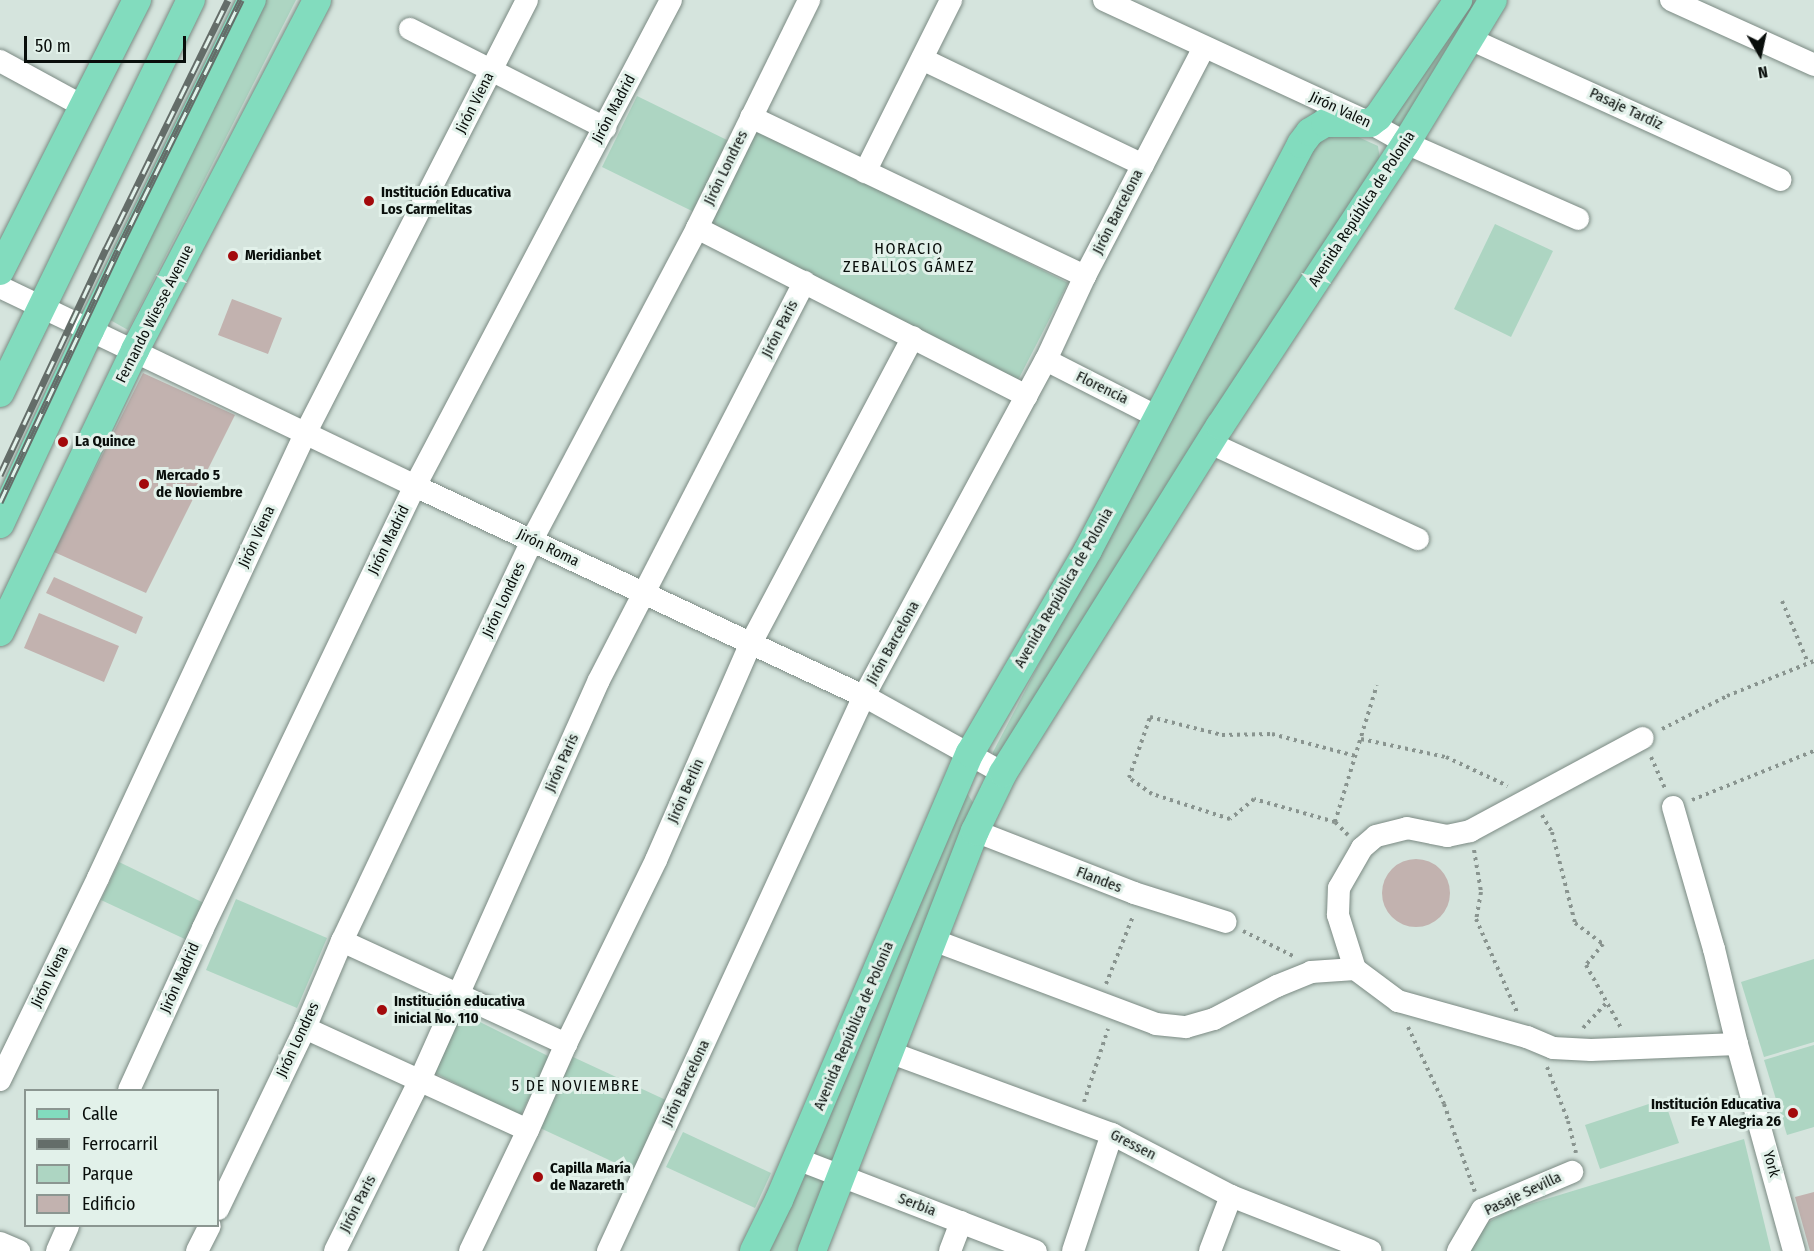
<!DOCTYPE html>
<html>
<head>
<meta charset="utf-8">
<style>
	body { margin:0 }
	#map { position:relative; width:1814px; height:1251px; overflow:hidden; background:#d5e4dd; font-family:"Fira Sans Condensed",sans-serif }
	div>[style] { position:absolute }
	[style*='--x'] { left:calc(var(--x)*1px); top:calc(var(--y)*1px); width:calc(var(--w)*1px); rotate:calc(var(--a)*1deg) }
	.green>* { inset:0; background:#add5c2 }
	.building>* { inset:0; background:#c2b2af }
	.round { border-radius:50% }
	.path>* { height:4px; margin-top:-2px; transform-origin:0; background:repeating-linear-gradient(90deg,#89948f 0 3px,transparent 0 7.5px) }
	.roads { filter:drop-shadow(0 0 2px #7b8a83) drop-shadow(0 0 2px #7b8a83) }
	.minor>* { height:22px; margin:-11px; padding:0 11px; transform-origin:11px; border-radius:11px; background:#fff }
	.major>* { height:28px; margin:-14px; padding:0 14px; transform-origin:14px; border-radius:14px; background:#82dcbe }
	.rail>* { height:7px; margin-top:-3.5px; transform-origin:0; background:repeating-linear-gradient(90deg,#e2f1ea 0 14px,#646d69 0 28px); box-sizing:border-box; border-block:2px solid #646d69 }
	.dots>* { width:16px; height:16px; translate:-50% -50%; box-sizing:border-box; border:3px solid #e2f1ea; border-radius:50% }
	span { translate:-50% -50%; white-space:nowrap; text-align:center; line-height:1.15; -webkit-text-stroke:6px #e2f1ea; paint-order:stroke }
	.street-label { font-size:15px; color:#090e0b }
	.poi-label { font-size:15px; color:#090e0b; font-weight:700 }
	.left { translate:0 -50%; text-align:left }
	.right { translate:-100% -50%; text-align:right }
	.neighbourhood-label { font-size:16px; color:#090e0b; letter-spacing:1.5px }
	.legend { position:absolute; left:24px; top:1089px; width:195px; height:138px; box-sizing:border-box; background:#e2f1ea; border:2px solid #8b9691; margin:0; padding:8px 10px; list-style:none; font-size:18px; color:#090e0b }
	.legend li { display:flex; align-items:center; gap:12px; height:30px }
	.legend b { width:30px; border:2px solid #8b9691 }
	.north { position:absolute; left:1730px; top:24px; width:60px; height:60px; -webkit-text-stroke:4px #e2f1ea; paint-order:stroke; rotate:171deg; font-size:16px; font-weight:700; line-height:24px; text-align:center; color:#090e0b }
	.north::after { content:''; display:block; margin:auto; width:21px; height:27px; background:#090e0b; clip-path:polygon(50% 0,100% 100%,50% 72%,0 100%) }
	.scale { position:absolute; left:24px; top:36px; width:162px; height:27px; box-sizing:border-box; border:3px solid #090e0b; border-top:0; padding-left:8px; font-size:18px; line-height:21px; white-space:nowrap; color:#090e0b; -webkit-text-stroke:4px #e2f1ea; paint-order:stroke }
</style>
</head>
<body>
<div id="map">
	<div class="green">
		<i style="clip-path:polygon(255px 0,296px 0,128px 330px,103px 316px)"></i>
		<i style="clip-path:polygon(1465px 0,1484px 0,1401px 129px,1388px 120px)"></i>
		<i style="clip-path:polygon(637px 96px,729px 141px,694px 212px,602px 167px)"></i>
		<i style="clip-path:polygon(748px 129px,760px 129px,1068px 283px,1015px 386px,702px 228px)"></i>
		<i style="clip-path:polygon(1345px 131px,1378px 146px,1380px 160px,993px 763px,993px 752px,1314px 138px)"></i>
		<i style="clip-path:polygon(1495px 224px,1553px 251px,1511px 337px,1454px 309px)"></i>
		<i style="clip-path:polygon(967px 793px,974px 804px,797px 1251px,759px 1251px)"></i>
		<i style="clip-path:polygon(119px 862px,206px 904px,189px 941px,101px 900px)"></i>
		<i style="clip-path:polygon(236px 899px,327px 938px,297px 1008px,206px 970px)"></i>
		<i style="clip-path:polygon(1814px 959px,1814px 1042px,1764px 1057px,1741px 982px)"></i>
		<i style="clip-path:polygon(462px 1013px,550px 1057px,520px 1116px,433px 1072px)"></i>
		<i style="clip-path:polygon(1814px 1045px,1814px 1127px,1787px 1135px,1764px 1060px)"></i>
		<i style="clip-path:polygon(573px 1057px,668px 1101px,635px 1172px,540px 1128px)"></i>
		<i style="clip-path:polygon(1664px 1099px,1679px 1143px,1600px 1169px,1585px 1125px)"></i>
		<i style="clip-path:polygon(683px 1132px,771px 1173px,755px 1208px,666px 1167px)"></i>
		<i style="clip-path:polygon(1744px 1139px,1771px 1251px,1471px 1251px,1478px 1228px,1510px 1210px)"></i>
	</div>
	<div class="building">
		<i style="clip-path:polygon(232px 299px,282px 318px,268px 354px,218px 335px)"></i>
		<i style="clip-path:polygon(143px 373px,235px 415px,146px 593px,54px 552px)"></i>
		<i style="clip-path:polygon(54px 577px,143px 617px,136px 634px,46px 593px)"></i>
		<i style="clip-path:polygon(39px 613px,119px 646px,104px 682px,24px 648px)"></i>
		<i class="round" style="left:1382px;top:859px;width:68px;height:68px"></i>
		<i style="clip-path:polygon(1814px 1192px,1814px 1251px,1810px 1251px,1795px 1197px)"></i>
	</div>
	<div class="path">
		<i style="--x:1782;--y:601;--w:67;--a:67.2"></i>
		<i style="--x:1662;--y:729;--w:73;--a:-26.9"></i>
		<i style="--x:1727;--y:696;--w:94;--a:-21.9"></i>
		<i style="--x:1361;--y:739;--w:87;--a:12"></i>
		<i style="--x:1446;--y:757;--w:68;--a:25.1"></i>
		<i style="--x:1651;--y:757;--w:34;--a:66"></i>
		<i style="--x:1692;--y:800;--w:131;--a:-21.9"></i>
		<i style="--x:1542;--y:815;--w:20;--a:60"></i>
		<i style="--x:1552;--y:832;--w:94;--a:75.8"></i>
		<i style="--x:1575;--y:923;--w:35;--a:37"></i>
		<i style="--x:1603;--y:944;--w:27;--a:129"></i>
		<i style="--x:1586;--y:965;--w:72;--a:60.9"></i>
		<i style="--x:1335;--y:822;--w:84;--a:-164.1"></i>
		<i style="--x:1254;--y:799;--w:31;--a:140"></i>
		<i style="--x:1230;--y:819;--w:82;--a:-162.2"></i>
		<i style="--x:1152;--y:794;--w:28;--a:-145"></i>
		<i style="--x:1129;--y:778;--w:65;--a:-71"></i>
		<i style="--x:1150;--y:717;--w:74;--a:14"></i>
		<i style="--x:1222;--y:735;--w:50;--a:-1.1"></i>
		<i style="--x:1272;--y:734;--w:87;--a:14.7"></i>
		<i style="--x:1348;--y:835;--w:18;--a:-135"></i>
		<i style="--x:1335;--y:822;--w:143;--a:-73"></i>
		<i style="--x:1474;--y:850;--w:43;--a:80.5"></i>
		<i style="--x:1481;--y:892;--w:27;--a:100"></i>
		<i style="--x:1476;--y:919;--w:102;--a:66.2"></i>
		<i style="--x:1243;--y:931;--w:56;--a:26.6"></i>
		<i style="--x:1106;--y:984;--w:73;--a:-68.3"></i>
		<i style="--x:1408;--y:1027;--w:85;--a:64.9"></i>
		<i style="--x:1444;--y:1104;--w:93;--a:70.6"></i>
		<i style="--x:1583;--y:1028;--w:35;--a:-47"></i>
		<i style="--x:1547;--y:1067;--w:58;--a:68.7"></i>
		<i style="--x:1568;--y:1121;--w:33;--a:76"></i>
		<i style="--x:1084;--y:1102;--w:77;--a:-71.8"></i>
	</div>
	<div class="roads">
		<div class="minor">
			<i style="--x:1104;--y:0;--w:293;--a:24.8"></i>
			<i style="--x:1370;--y:123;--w:41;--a:29.1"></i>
			<i style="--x:1406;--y:143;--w:188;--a:23.8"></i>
			<i style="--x:1671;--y:0;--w:157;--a:24.4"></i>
			<i style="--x:410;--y:29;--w:219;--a:26.9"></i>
			<i style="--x:1470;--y:39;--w:341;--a:24.4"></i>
			<i style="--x:922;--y:59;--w:245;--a:25.6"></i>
			<i style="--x:0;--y:61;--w:94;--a:28.5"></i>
			<i style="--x:751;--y:117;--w:370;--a:25.5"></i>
			<i style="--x:865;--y:172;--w:192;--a:-63.4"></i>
			<i style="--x:697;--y:228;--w:370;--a:27"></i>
			<i style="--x:0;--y:287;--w:460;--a:25.6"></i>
			<i style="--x:415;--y:486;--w:496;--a:25.1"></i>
			<i style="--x:864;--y:696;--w:159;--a:29"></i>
			<i style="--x:1046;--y:360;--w:126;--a:27"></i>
			<i style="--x:1210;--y:443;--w:229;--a:24.8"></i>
			<i style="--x:1673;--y:807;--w:148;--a:73.9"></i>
			<i style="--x:1714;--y:949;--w:98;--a:76.4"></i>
			<i style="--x:1737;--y:1044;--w:215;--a:74.6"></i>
			<i style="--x:975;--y:831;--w:171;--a:21.3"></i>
			<i style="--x:1134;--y:893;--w:96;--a:17.5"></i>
			<i style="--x:933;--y:940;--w:238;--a:20.6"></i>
			<i style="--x:1156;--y:1024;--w:30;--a:6"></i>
			<i style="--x:1186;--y:1027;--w:29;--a:-16"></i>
			<i style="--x:1214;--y:1019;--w:71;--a:-27.6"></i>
			<i style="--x:1277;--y:986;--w:37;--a:-22"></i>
			<i style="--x:1311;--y:972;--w:44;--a:-3.9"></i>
			<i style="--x:1355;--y:969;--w:54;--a:36.7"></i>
			<i style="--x:1398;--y:1001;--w:134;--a:15.6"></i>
			<i style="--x:1527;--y:1037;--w:28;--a:23"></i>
			<i style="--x:1553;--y:1048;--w:38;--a:3"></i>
			<i style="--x:1591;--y:1050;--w:146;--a:-2.4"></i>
			<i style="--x:342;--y:941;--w:247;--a:24.7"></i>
			<i style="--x:1355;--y:969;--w:57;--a:-107.5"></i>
			<i style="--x:1338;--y:915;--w:27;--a:-88"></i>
			<i style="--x:1339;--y:888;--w:46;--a:-60.1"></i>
			<i style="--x:1362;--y:848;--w:18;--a:-41"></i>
			<i style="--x:1376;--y:836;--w:32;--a:-14"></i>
			<i style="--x:1407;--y:828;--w:41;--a:11.3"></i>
			<i style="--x:1447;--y:836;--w:24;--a:-12"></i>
			<i style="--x:1470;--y:831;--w:196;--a:-28.3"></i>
			<i style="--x:305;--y:1028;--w:245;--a:24.6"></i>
			<i style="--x:889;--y:1052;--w:238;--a:20.2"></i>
			<i style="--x:1112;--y:1134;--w:134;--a:27.5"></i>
			<i style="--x:1231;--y:1196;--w:150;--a:21.4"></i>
			<i style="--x:0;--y:1080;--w:225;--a:-64.1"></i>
			<i style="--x:98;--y:878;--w:490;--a:-65"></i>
			<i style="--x:305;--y:434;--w:487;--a:-62.9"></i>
			<i style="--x:129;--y:1090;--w:178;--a:-65.4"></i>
			<i style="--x:203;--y:928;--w:490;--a:-64.4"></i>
			<i style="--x:415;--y:486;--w:549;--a:-62.22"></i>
			<i style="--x:797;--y:1159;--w:256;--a:21.1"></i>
			<i style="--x:218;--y:1209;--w:201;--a:-64.3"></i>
			<i style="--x:305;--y:1028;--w:95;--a:-67"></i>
			<i style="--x:342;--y:941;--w:444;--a:-64.6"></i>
			<i style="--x:532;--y:540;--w:353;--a:-62.1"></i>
			<i style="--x:697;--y:228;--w:254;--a:-63.8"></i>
			<i style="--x:0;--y:1243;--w:21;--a:23"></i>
			<i style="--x:57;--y:1251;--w:27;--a:-66"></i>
			<i style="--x:197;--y:1251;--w:28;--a:-63"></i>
			<i style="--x:335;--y:1251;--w:191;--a:-63.6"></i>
			<i style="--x:420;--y:1080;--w:438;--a:-65.9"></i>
			<i style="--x:599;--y:680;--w:448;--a:-62.7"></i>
			<i style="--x:470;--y:1251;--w:134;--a:-64.4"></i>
			<i style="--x:528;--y:1130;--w:94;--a:-66.2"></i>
			<i style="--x:566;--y:1044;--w:205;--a:-63.9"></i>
			<i style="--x:656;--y:860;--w:237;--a:-66.4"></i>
			<i style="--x:751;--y:643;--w:346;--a:-62.1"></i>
			<i style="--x:608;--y:1251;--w:611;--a:-65.24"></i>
			<i style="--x:864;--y:696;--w:382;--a:-61.6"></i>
			<i style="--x:1046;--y:360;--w:93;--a:-65.1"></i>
			<i style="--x:1085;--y:276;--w:258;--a:-62.5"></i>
			<i style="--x:950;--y:1251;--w:31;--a:-69"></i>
			<i style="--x:1073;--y:1251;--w:123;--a:-71.6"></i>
			<i style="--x:1210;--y:1251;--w:59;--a:-69.1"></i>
			<i style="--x:1458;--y:1251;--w:48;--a:-59.7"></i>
			<i style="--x:1482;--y:1210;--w:98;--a:-22.9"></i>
		</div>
		<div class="major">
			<i style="--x:0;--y:271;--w:304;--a:-63.2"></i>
			<i style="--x:0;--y:393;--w:437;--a:-64.1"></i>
			<i style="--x:0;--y:524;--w:214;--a:-65.1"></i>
			<i style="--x:90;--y:330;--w:368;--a:-63.9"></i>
			<i style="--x:0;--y:632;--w:313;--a:-64.4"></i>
			<i style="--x:135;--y:350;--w:394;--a:-62.5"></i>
			<i style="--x:754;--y:1251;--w:57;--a:-63.9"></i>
			<i style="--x:779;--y:1200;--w:486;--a:-66.9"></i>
			<i style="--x:970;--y:753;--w:235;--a:-59.8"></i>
			<i style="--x:1088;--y:550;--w:458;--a:-62.3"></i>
			<i style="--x:1301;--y:144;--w:15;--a:-53"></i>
			<i style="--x:1310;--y:132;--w:17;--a:-31"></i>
			<i style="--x:1325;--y:123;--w:45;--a:0"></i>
			<i style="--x:1370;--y:123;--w:10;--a:-37"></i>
			<i style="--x:1378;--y:117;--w:142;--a:-55.6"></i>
			<i style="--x:812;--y:1251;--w:451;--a:-68.8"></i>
			<i style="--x:975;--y:831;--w:64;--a:-64.2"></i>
			<i style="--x:1003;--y:773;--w:409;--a:-58"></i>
			<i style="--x:1220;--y:426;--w:339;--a:-56.7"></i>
			<i style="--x:1406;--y:143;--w:167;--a:-58.7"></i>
		</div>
	</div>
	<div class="rail">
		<i style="--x:0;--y:475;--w:250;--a:-64.9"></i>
		<i style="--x:106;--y:249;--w:277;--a:-63.9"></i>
		<i style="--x:0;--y:502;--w:278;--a:-64.9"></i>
		<i style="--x:118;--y:250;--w:279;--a:-63.8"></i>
	</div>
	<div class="dots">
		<i style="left:369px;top:201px;background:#a30a0c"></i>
		<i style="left:233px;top:256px;background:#a30a0c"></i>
		<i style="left:63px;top:442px;background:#a30a0c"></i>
		<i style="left:144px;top:484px;background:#a30a0c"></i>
		<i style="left:382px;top:1010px;background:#a30a0c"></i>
		<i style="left:1793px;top:1113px;background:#a30a0c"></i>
		<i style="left:538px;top:1177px;background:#a30a0c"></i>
	</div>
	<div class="street-label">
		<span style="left:475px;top:103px;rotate:-63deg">Jirón Viena</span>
		<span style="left:614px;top:109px;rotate:-62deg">Jirón Madrid</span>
		<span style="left:1626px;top:109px;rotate:25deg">Pasaje Tardiz</span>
		<span style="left:1340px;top:110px;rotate:25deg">Jirón Valen</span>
		<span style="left:726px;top:168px;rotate:-64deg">Jirón Londres</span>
		<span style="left:1362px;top:209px;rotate:-57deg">Avenida República de Polonia</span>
		<span style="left:1118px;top:212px;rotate:-63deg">Jirón Barcelona</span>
		<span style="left:155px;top:314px;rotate:-63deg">Fernando Wiesse Avenue</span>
		<span style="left:780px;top:329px;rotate:-63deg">Jirón Paris</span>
		<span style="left:1102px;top:388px;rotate:26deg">Florencia</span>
		<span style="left:257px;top:537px;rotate:-65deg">Jirón Viena</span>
		<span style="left:389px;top:540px;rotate:-64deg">Jirón Madrid</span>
		<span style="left:548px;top:548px;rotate:26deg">Jirón Roma</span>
		<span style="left:1064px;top:588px;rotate:-60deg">Avenida República de Polonia</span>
		<span style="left:504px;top:600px;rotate:-65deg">Jirón Londres</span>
		<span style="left:893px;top:643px;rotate:-61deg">Jirón Barcelona</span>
		<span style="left:562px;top:763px;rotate:-66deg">Jirón Paris</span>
		<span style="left:686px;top:791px;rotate:-66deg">Jirón Berlin</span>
		<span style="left:1099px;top:880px;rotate:21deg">Flandes</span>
		<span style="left:50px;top:977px;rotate:-64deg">Jirón Viena</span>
		<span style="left:180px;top:978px;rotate:-66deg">Jirón Madrid</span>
		<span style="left:854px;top:1026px;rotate:-67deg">Avenida República de Polonia</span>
		<span style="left:298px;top:1040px;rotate:-65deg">Jirón Londres</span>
		<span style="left:686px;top:1083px;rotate:-65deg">Jirón Barcelona</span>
		<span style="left:1133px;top:1145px;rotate:27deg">Gressen</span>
		<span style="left:1771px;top:1164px;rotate:75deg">York</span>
		<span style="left:1523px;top:1194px;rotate:-25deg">Pasaje Sevilla</span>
		<span style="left:358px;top:1204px;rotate:-63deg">Jirón Paris</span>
		<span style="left:917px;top:1205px;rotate:21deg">Serbia</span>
	</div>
	<div class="poi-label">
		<span class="left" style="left:381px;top:201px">Institución Educativa<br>Los Carmelitas</span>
		<span class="left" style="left:245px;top:256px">Meridianbet</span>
		<span class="left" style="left:75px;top:442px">La Quince</span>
		<span class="left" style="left:156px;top:484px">Mercado 5<br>de Noviembre</span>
		<span class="left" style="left:394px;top:1010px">Institución educativa<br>inicial No. 110</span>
		<span class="right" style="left:1781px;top:1113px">Institución Educativa<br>Fe Y Alegria 26</span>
		<span class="left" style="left:550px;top:1177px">Capilla María<br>de Nazareth</span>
	</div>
	<div class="neighbourhood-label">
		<span style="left:909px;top:258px">HORACIO<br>ZEBALLOS GÁMEZ</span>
		<span style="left:576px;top:1086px">5 DE NOVIEMBRE</span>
	</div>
	<ul class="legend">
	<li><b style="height:8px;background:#82dcbe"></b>Calle</li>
	<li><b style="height:8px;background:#646d69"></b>Ferrocarril</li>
	<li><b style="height:16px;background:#add5c2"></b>Parque</li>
	<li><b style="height:16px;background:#c2b2af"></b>Edificio</li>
	</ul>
	<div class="north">N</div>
	<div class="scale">50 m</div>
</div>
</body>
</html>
